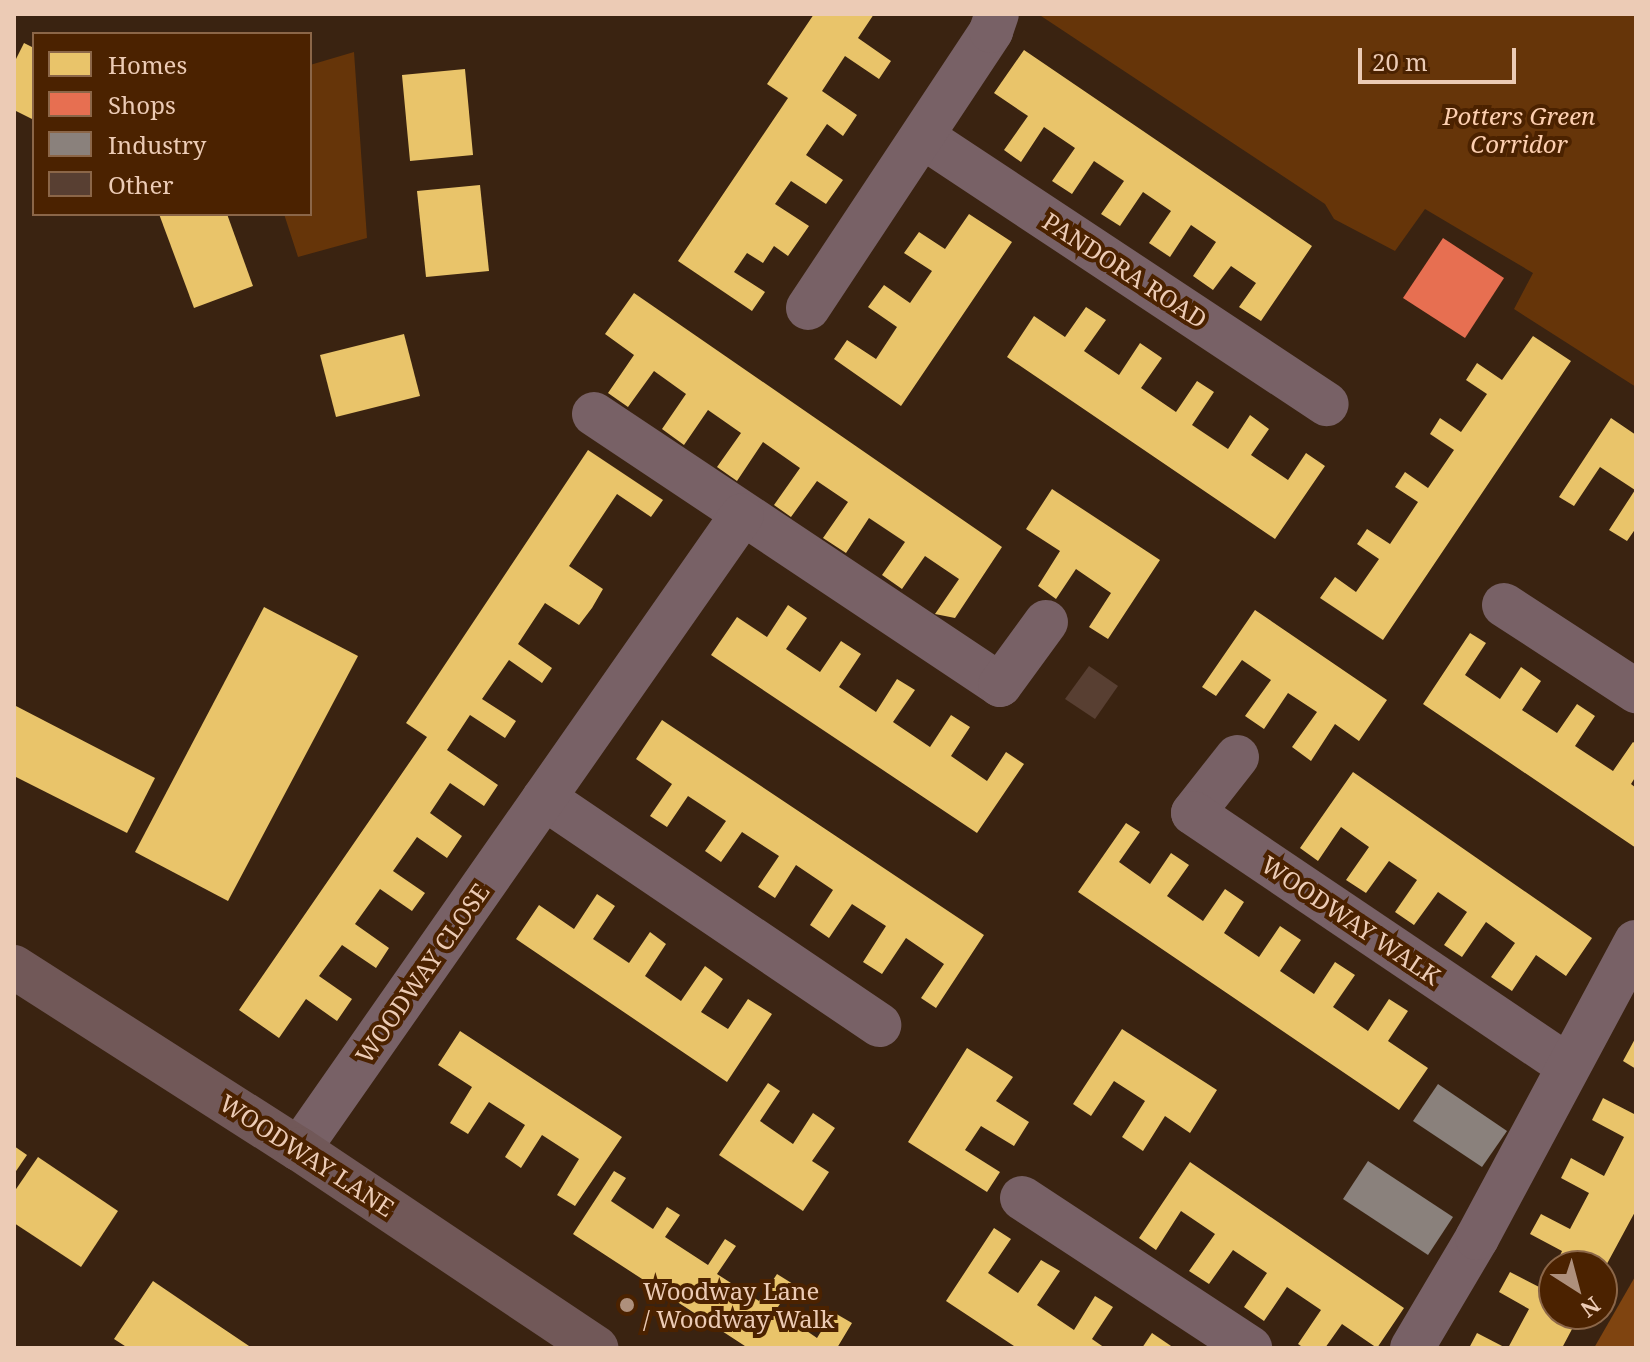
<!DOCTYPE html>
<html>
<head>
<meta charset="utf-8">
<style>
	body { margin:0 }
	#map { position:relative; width:1650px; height:1362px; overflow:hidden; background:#3a2311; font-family:"Noto Serif",serif }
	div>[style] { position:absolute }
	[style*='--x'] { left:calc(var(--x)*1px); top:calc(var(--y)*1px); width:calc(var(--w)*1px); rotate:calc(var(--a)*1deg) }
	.green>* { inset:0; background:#663509 }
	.forest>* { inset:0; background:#7f4410 }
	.homes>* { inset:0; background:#e9c46a }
	.shops>* { inset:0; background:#e76f51 }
	.industry>* { inset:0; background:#8a817c }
	.building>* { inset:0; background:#583f32 }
	.street>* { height:44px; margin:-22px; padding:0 22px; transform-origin:22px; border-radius:22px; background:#786166 }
	.secondary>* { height:44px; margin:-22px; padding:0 22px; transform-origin:22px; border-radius:22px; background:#715858 }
	.dots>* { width:22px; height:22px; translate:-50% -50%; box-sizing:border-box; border:4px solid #4b2200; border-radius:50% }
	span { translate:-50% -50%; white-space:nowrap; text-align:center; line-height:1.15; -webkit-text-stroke:8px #4b2200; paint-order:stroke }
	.park-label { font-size:24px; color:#fdcfb0; font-style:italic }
	.street-label { font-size:24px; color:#eccbb5 }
	.poi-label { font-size:24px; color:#eccbb5 }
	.left { translate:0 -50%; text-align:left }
	.frame { position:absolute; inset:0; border:16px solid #eccbb5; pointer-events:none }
	.legend { position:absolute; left:32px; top:32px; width:280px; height:184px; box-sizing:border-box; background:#4b2200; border:2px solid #8b6648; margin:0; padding:10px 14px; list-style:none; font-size:24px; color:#eccbb5 }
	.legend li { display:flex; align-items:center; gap:16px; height:40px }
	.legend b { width:40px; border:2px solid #8b6648 }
	.north { position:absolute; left:1538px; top:1250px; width:80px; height:80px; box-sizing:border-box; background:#4b2200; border:2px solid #8b6648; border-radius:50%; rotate:144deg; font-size:22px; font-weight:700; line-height:32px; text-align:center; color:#eccbb5 }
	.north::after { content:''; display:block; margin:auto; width:28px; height:36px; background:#ae907c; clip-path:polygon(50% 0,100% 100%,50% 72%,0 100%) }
	.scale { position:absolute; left:1358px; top:48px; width:158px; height:36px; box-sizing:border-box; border:4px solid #eccbb5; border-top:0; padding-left:10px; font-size:24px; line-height:28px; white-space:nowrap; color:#eccbb5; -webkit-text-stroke:6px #4b2200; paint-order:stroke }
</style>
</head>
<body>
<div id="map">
	<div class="green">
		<i style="clip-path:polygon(1038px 14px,1636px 14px,1636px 387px,1514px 309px,1533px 273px,1425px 209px,1395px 251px,1334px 219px,1325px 204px)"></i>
		<i style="clip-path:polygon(354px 52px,367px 238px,298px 257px,284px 214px,310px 214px,310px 65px)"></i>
	</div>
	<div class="forest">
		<i style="clip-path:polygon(1636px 1275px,1636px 1348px,1594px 1348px)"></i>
	</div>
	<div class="homes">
		<i style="clip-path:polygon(814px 14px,874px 14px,858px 38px,891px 61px,879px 79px,845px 56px,822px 91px,857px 115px,843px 136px,827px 124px,806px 155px,843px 180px,826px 204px,791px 181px,775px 204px,809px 226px,788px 256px,774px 246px,763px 263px,747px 253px,734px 272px,765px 292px,752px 311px,678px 261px,788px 98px,767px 84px)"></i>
		<i style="clip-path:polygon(24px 43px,34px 48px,34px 120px,14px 110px,14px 63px)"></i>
		<i style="clip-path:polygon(1024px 50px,1312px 246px,1261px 321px,1239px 307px,1256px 283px,1231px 266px,1213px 290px,1193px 276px,1216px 242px,1191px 225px,1170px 257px,1149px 243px,1171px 211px,1143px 192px,1120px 226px,1101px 214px,1124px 181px,1094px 161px,1072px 194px,1052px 181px,1075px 148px,1044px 127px,1021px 162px,1004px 150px,1028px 116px,994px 93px)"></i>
		<i style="clip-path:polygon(465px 69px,473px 155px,410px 161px,402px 75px)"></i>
		<i style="clip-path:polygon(480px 185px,489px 271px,426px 277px,417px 191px)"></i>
		<i style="clip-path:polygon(159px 214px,227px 214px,253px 286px,194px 308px)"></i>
		<i style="clip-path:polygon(969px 214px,1012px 242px,901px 406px,834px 359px,847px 340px,876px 359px,897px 327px,868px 307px,884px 285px,910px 303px,932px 271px,904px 253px,919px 232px,945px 249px)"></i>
		<i style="clip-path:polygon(634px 293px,1002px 547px,955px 618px,935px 614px,959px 579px,925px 556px,902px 589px,882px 575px,905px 542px,869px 518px,846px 553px,823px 538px,848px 502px,817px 481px,791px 517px,774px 505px,800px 468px,763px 442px,737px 481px,717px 467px,741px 433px,708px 410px,684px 445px,662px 429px,686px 394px,654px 371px,628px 407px,608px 393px,634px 355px,605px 334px)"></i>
		<i style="clip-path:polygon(1086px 307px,1106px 320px,1084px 351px,1119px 375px,1140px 343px,1162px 358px,1141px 388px,1176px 412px,1197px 381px,1214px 392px,1192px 425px,1228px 449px,1250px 415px,1269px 429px,1251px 455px,1288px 480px,1306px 453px,1325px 466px,1275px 539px,1007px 357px,1034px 316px,1065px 337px)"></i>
		<i style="clip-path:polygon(404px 334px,420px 396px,336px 417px,320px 355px)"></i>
		<i style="clip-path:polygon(1533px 336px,1571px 361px,1383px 640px,1320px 598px,1335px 577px,1356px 592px,1379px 559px,1357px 544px,1367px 529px,1390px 544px,1418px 502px,1395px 487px,1405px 472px,1428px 488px,1454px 450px,1430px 434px,1440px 418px,1461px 432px,1487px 394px,1466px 380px,1477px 363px,1502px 380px)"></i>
		<i style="clip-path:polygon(1611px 418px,1636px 435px,1636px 528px,1627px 541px,1609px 530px,1635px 490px,1600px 467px,1574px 506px,1559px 497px)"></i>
		<i style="clip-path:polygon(588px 450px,663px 500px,651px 517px,617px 494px,569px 566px,603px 589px,592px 608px,579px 625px,545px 603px,518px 644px,552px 668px,542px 683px,509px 660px,482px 699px,516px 721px,505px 738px,470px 715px,447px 750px,498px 785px,484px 806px,450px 783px,430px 813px,462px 836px,447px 858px,417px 837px,393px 871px,425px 893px,412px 911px,380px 889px,355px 924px,389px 948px,376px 968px,342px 945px,319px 976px,352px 999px,337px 1021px,306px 999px,279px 1038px,239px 1010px,427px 737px,406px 723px)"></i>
		<i style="clip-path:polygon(1052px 489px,1160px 560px,1108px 639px,1089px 627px,1111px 593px,1076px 569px,1056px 599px,1038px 586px,1060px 551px,1026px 529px)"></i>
		<i style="clip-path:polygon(788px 605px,807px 618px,786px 649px,820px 672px,841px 641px,861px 654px,839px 687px,876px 712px,897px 679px,915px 690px,893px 722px,930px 747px,951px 715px,970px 727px,951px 756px,987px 781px,1006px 752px,1024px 764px,977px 833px,711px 655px,737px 617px,767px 637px)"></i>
		<i style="clip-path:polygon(264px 607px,358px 656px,228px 901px,135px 852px)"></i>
		<i style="clip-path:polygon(1255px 610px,1387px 700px,1359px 741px,1335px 724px,1311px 761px,1292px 747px,1317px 712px,1288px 693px,1264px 729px,1245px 716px,1271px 680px,1242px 660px,1216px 696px,1202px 687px)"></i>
		<i style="clip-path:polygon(1470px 633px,1486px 643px,1465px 675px,1500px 699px,1521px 667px,1541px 681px,1522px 710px,1557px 733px,1577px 704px,1595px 716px,1575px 746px,1613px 771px,1633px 742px,1636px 744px,1636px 776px,1631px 784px,1636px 788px,1636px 848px,1423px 704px)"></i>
		<i style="clip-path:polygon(14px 705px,155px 778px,127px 833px,14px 776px)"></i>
		<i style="clip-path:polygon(662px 720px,984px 935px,936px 1008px,921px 998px,944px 964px,906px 938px,882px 974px,863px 962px,886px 926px,852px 904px,829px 938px,810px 925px,833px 890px,796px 865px,775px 898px,758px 887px,779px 856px,742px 832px,721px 862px,705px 851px,726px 821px,688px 796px,667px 827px,650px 816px,672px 784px,636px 759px)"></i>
		<i style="clip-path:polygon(1353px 772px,1592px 938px,1566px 976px,1536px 955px,1512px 991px,1491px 977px,1515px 943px,1486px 922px,1462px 957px,1444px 945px,1467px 912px,1438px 892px,1414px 925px,1395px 912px,1417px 880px,1389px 861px,1366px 893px,1346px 880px,1369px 847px,1341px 827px,1318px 861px,1300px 848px)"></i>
		<i style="clip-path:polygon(1126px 823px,1140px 832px,1119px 862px,1150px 884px,1171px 853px,1189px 865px,1167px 896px,1203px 921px,1225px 889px,1244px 902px,1224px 933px,1259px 957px,1280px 926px,1301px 940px,1280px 971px,1314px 994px,1335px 962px,1355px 975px,1333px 1007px,1368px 1031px,1389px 999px,1408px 1011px,1388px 1041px,1428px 1068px,1399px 1110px,1078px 892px)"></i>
		<i style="clip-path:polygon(597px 894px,615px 906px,593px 939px,629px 963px,650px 932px,666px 944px,645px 976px,681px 1001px,705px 966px,723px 979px,701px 1012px,728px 1029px,748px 999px,772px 1014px,727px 1082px,516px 939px,539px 905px,574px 929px)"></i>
		<i style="clip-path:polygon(1122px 1029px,1217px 1090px,1190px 1133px,1165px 1116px,1143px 1151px,1122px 1137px,1145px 1101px,1114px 1081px,1091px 1116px,1073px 1104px)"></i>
		<i style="clip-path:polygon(460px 1031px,622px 1137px,575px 1206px,557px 1195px,579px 1159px,542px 1135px,521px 1168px,505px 1157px,525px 1125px,489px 1102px,468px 1134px,450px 1123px,472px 1087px,438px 1065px)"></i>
		<i style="clip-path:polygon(1636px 1037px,1636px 1069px,1623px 1061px)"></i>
		<i style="clip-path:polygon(967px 1048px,1013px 1077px,996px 1101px,1029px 1122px,1014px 1146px,981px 1126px,965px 1150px,1000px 1172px,987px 1192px,908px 1142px)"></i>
		<i style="clip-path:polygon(768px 1083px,780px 1091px,760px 1121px,793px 1144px,813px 1113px,835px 1128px,812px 1161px,829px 1172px,803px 1211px,719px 1155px)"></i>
		<i style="clip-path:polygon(1603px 1098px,1636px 1115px,1636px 1210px,1602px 1273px,1602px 1266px,1555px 1266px,1562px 1251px,1530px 1234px,1541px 1214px,1570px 1229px,1589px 1193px,1561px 1178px,1571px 1158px,1604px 1176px,1624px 1137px,1592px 1120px)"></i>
		<i style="clip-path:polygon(14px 1146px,27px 1155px,14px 1174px)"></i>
		<i style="clip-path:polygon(38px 1157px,118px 1211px,81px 1267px,14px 1223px,14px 1192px)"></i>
		<i style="clip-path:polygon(1190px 1162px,1404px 1308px,1377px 1348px,1342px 1324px,1325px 1348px,1304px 1348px,1298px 1344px,1321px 1310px,1287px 1287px,1264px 1321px,1244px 1307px,1267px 1273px,1233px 1250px,1209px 1284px,1189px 1271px,1215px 1234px,1181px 1211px,1156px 1250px,1139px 1238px)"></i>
		<i style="clip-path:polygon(614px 1171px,626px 1178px,611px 1201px,653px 1229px,667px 1207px,680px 1215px,665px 1237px,708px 1265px,725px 1239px,736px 1246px,717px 1274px,759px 1301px,777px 1274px,793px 1284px,776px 1310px,817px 1338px,833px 1312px,852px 1323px,837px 1348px,748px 1348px,573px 1234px)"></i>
		<i style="clip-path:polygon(994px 1228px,1011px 1239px,988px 1273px,1018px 1293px,1041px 1260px,1060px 1271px,1037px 1305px,1074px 1330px,1095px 1296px,1113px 1307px,1092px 1339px,1105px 1348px,1017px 1348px,946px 1301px)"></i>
		<i style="clip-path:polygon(1554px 1267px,1554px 1314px,1580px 1314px,1562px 1348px,1508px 1348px,1529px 1309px,1499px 1292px,1510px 1272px,1543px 1289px)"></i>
		<i style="clip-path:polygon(153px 1281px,200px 1313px,252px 1348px,128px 1348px,114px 1339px)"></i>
		<i style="clip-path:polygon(1152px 1333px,1174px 1348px,1142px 1348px)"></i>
		<i style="clip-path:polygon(1477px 1333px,1506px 1348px,1469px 1348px)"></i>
	</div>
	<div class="shops">
		<i style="clip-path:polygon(1443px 238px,1504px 278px,1465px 338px,1403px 298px)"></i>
	</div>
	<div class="industry">
		<i style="clip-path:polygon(1438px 1084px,1507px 1131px,1482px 1167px,1413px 1121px)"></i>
		<i style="clip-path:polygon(1368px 1161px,1453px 1217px,1428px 1255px,1343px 1199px)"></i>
	</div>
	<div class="building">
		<i style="clip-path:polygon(1089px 666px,1118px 686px,1095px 719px,1065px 699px)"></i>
	</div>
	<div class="street">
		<i style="--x:923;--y:137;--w:484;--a:33.5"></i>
		<i style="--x:808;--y:308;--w:332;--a:-56.5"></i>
		<i style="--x:991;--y:31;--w:18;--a:-71"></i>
		<i style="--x:594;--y:414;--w:488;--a:33.7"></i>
		<i style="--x:1000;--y:685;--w:78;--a:-53.9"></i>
		<i style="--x:1504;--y:605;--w:158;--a:33.1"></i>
		<i style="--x:1237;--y:757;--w:71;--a:128.2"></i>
		<i style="--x:1193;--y:813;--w:452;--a:34"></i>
		<i style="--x:544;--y:798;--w:405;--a:34.1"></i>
		<i style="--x:299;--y:1149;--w:773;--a:-55.06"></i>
		<i style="--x:1022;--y:1198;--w:273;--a:33.3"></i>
		<i style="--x:1412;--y:1348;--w:128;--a:-59.4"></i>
		<i style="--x:1477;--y:1238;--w:336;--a:-61.8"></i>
	</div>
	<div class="secondary">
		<i style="--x:14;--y:967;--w:338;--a:32.6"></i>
		<i style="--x:299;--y:1149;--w:358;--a:33.8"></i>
	</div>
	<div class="dots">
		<i style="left:627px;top:1305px;background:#ae907c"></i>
	</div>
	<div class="park-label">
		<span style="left:1519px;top:130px">Potters Green<br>Corridor</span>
	</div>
	<div class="street-label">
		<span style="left:1125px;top:270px;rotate:33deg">PANDORA ROAD</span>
		<span style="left:1351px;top:920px;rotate:34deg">WOODWAY WALK</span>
		<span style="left:422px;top:973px;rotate:-55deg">WOODWAY CLOSE</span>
		<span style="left:307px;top:1155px;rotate:33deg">WOODWAY LANE</span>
	</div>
	<div class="poi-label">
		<span class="left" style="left:643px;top:1305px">Woodway Lane<br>/ Woodway Walk</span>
	</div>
	<div class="frame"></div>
	<ul class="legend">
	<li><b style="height:22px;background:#e9c46a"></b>Homes</li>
	<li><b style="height:22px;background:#e76f51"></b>Shops</li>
	<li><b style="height:22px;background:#8a817c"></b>Industry</li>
	<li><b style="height:22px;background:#583f32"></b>Other</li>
	</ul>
	<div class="north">N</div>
	<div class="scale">20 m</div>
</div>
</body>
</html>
